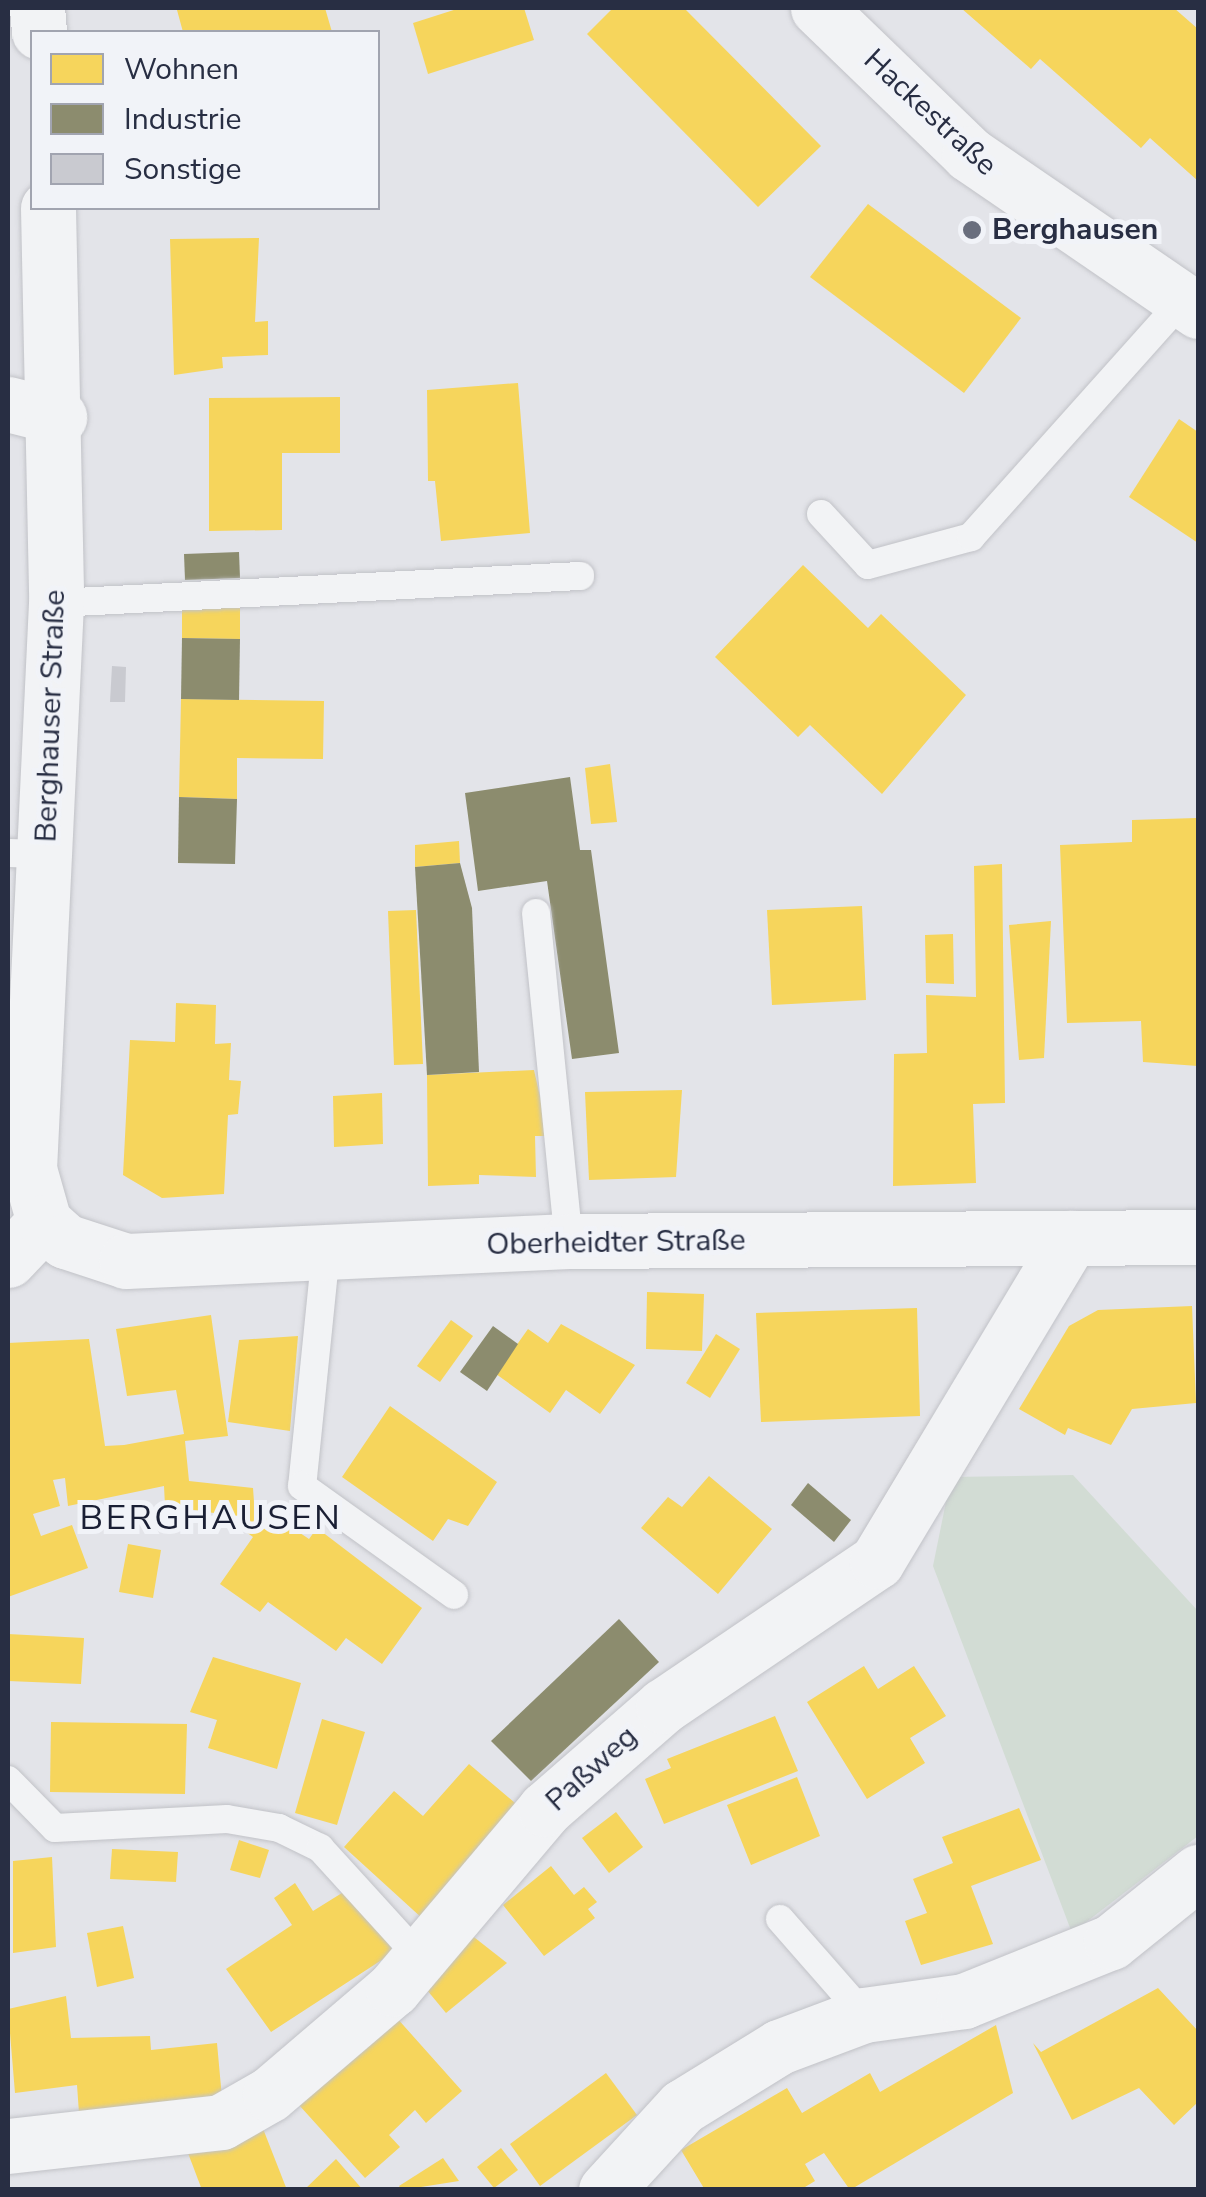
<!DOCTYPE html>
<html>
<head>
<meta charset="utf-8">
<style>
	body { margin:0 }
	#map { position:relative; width:1206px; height:2197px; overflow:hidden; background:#e3e4e9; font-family:"Nunito Sans",sans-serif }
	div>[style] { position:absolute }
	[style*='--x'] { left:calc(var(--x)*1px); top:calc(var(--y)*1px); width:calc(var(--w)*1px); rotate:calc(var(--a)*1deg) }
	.green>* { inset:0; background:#d2dcd4 }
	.homes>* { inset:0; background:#f6d55c }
	.industry>* { inset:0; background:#8c8c6e }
	.building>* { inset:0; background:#c9cad0 }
	.roads { filter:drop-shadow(0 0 2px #c1c2c7) drop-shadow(0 0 2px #c1c2c7) }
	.service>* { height:28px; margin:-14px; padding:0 14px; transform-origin:14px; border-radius:14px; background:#f2f3f5 }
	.minor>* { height:55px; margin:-27.5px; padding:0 27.5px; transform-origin:27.5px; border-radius:27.5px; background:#f2f3f5 }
	.tertiary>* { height:55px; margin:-27.5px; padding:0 27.5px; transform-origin:27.5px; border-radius:27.5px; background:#f2f3f5 }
	.dots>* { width:28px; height:28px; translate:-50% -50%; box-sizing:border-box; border:5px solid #f1f3f8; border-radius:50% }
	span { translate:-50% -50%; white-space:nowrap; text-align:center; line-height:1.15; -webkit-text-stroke:10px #f1f3f8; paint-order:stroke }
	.street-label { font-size:30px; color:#282e43 }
	.poi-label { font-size:30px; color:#282e43; font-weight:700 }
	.left { translate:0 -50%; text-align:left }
	.quarter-label { font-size:35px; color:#1a1f34; letter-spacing:2.5px }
	.frame { position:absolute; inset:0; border:10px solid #282e43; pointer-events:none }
	.legend { position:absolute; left:30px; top:30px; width:350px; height:180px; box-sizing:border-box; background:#f1f3f8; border:2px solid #a1a4b0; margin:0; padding:12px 18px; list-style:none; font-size:30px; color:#282e43 }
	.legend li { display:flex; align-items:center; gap:20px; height:50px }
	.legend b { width:50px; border:2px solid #a1a4b0 }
</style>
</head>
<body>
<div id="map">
	<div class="green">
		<i style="clip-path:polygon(1073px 1475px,1198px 1611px,1198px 1836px,1072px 1933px,933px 1566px,951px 1477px)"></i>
	</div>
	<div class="homes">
		<i style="clip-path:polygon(325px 8px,332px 32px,183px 32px,177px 10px)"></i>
		<i style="clip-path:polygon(460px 8px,524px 8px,534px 40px,428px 74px,413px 23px)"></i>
		<i style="clip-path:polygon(613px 8px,684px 8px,821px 146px,758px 207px,587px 34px)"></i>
		<i style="clip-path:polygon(961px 8px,1174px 8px,1198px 29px,1198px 181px,1150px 138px,1141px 148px,1040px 59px,1031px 69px)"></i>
		<i style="clip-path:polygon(868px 204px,1021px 318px,964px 393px,810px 277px)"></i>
		<i style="clip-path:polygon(259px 238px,255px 322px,268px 321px,268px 355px,222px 357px,223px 368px,174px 375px,170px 239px)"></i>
		<i style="clip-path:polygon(518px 383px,530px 533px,441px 541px,435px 481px,428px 481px,427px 390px)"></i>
		<i style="clip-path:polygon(340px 397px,340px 453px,282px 453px,282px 530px,209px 531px,209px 398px)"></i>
		<i style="clip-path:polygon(1179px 419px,1198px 432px,1198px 543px,1129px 497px)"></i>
		<i style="clip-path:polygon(803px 565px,868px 628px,881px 614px,966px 695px,882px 794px,810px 725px,798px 737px,715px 657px)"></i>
		<i style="clip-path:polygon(182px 608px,240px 608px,240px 639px,182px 638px)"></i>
		<i style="clip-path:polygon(181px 699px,324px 701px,323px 759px,237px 758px,237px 799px,179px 797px)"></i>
		<i style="clip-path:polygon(610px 764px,617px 822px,591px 824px,585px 768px)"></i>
		<i style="clip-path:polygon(1196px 818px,1198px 1066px,1143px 1062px,1141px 1021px,1067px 1023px,1060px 845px,1132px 842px,1132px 820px)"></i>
		<i style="clip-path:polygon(459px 841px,460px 863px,415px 867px,415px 845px)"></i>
		<i style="clip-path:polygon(1002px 864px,1005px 1103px,973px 1104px,976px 1183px,893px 1186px,894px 1054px,927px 1053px,926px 995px,976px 997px,974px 866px)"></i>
		<i style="clip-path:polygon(862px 906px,866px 1000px,772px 1005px,767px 910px)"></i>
		<i style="clip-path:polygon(416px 910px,423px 1064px,394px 1065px,388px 911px)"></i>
		<i style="clip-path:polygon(1051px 921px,1044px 1058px,1019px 1060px,1009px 925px)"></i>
		<i style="clip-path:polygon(953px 934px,954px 984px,926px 983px,925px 935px)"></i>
		<i style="clip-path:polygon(176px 1003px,216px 1005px,215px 1044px,231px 1043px,229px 1080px,241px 1081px,238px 1114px,228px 1115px,224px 1194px,162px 1198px,123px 1175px,130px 1040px,175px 1042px)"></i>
		<i style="clip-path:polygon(534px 1070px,549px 1136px,535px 1136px,536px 1177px,479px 1175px,479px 1184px,428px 1186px,427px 1075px)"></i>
		<i style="clip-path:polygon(682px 1090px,676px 1177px,589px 1180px,585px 1092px)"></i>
		<i style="clip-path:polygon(382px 1093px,383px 1144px,334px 1147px,333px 1096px)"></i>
		<i style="clip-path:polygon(647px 1292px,704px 1294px,702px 1351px,646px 1349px)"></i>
		<i style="clip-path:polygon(1192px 1306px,1196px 1403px,1132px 1409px,1111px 1445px,1068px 1428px,1065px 1435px,1019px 1409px,1069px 1326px,1098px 1310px)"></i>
		<i style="clip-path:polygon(917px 1308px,920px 1416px,761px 1422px,756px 1313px)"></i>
		<i style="clip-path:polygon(211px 1315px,228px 1436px,185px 1441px,189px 1481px,253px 1488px,254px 1502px,309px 1539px,317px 1528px,422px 1608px,382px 1664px,346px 1638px,336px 1651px,268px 1602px,260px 1612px,220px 1584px,253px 1537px,221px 1514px,165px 1506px,164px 1486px,68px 1506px,65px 1478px,53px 1480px,60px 1506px,33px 1514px,41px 1536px,72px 1525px,88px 1568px,8px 1597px,8px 1343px,89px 1339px,105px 1446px,124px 1445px,184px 1434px,176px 1390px,127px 1396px,116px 1329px)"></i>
		<i style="clip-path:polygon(451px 1320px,473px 1336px,440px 1382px,417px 1366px)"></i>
		<i style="clip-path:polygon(561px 1324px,635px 1365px,600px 1414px,566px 1390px,550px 1413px,496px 1374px,528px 1329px,548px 1343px)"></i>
		<i style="clip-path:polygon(716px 1334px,740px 1349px,710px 1398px,686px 1383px)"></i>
		<i style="clip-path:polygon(298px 1336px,290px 1431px,228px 1422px,239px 1340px)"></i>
		<i style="clip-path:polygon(390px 1406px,497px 1482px,468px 1526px,448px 1519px,433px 1541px,342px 1477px)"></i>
		<i style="clip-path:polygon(709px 1476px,772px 1529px,718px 1594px,641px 1528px,668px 1497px,682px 1507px)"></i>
		<i style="clip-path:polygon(128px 1544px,161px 1550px,153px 1598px,119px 1592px)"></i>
		<i style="clip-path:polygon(8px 1634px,84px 1638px,81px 1684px,8px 1681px)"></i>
		<i style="clip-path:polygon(213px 1657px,301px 1683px,277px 1769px,208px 1748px,217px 1720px,190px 1712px)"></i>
		<i style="clip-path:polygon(864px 1666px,878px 1689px,914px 1666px,946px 1716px,910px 1738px,925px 1763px,867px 1799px,807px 1702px)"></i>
		<i style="clip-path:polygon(775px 1716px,798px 1771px,664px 1824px,645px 1779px,671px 1768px,667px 1759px)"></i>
		<i style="clip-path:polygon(322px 1719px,365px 1732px,337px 1825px,295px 1813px)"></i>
		<i style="clip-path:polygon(51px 1722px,187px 1724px,185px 1794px,50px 1792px)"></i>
		<i style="clip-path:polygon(469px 1764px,521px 1808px,423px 1919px,344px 1847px,394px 1791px,423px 1816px)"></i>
		<i style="clip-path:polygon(797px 1777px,820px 1836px,751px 1865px,727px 1805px)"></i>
		<i style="clip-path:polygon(1019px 1808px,1041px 1860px,971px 1886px,993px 1944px,921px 1965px,905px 1921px,927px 1913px,913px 1879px,953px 1863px,942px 1837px)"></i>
		<i style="clip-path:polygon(616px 1812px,643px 1847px,609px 1873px,582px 1838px)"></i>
		<i style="clip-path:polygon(239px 1840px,269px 1850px,260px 1878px,230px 1870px)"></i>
		<i style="clip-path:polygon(112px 1849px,178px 1852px,176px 1882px,110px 1879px)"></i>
		<i style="clip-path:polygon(52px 1857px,56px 1947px,13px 1953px,13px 1861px)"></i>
		<i style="clip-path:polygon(551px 1866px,574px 1895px,584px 1887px,597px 1902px,588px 1909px,595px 1918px,544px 1956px,503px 1905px)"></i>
		<i style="clip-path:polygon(295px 1883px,313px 1911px,350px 1888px,394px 1952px,271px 2032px,226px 1969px,292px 1925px,274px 1898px)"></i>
		<i style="clip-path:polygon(123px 1926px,134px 1978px,97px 1987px,87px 1933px)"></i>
		<i style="clip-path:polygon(470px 1934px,507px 1963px,446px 2013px,417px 1978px)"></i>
		<i style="clip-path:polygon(1158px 1988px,1198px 2031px,1198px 2102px,1174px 2125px,1139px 2088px,1072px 2120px,1033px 2043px,1041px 2052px)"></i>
		<i style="clip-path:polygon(66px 1996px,71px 2038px,150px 2036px,151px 2050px,217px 2043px,222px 2098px,79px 2113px,77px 2085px,15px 2093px,8px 2009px)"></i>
		<i style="clip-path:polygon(396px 2017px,462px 2091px,426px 2123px,415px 2110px,389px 2135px,400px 2147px,365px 2178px,299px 2105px)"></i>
		<i style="clip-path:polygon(996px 2025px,1013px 2093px,850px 2190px,824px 2153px,805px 2164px,815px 2181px,800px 2190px,705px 2190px,681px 2150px,787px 2088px,802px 2113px,870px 2073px,880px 2092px)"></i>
		<i style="clip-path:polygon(606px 2073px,637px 2115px,540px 2186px,510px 2144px)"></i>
		<i style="clip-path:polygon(260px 2121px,287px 2190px,202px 2190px,188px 2153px)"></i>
		<i style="clip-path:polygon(501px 2148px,518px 2170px,494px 2188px,477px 2167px)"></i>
		<i style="clip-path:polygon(443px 2158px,459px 2181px,402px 2190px,399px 2186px)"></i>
		<i style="clip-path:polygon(336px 2159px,363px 2190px,304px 2190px)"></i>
	</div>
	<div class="industry">
		<i style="clip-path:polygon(239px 552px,240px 578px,185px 580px,184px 554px)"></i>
		<i style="clip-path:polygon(182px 638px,240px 639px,239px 700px,181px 699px)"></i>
		<i style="clip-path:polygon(570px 777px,580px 850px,591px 850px,619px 1053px,572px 1059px,547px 881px,478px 891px,465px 793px)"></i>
		<i style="clip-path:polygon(179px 797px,237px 799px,235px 864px,178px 863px)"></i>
		<i style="clip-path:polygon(460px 863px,472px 908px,479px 1072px,427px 1075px,415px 867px)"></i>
		<i style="clip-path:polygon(493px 1326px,518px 1344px,487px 1391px,460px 1372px)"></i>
		<i style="clip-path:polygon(808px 1483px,851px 1520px,834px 1542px,791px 1505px)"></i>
		<i style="clip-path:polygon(619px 1619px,659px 1662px,531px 1781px,491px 1741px)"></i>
	</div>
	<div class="building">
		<i style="clip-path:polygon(112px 666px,126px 667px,125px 702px,110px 702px)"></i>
	</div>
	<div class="roads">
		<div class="service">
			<i style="--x:821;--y:514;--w:69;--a:47.3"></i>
			<i style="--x:868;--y:565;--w:107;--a:-15.2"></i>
			<i style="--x:971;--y:537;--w:317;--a:-48.2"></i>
			<i style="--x:56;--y:603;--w:525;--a:-2.95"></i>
			<i style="--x:8;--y:853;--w:38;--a:2"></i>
			<i style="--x:536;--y:913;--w:330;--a:84.3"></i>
			<i style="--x:326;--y:1251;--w:236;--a:95.8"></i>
			<i style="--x:302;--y:1486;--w:187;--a:35.6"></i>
			<i style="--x:8;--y:1780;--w:67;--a:45.6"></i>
			<i style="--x:55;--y:1828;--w:172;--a:-3"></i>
			<i style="--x:227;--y:1819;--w:53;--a:9.8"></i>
			<i style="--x:279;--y:1828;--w:46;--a:26"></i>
			<i style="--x:320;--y:1848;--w:150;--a:47.7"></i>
			<i style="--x:780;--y:1919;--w:128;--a:48.8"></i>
		</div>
		<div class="minor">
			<i style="--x:818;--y:8;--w:210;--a:44"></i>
			<i style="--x:969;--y:154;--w:278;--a:34.4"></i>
			<i style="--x:8;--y:404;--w:53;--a:14.3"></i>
			<i style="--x:8;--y:1260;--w:52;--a:-46.5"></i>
			<i style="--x:8;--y:2146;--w:214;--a:-6.4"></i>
			<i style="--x:221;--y:2122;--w:56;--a:-29.7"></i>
			<i style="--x:270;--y:2094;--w:162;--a:-40.5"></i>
			<i style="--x:393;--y:1989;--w:236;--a:-49.8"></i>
			<i style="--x:545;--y:1809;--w:157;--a:-41.1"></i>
			<i style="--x:663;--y:1706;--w:258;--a:-34.1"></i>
			<i style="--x:877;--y:1561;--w:377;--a:-59"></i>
			<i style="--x:606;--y:2190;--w:113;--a:-47.5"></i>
			<i style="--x:682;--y:2107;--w:114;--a:-31.7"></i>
			<i style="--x:779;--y:2047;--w:91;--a:-20.6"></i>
			<i style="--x:864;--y:2015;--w:101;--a:-8"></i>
			<i style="--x:964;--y:2001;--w:158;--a:-21.9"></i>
			<i style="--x:1111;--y:1942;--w:112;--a:-38.8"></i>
		</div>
		<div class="tertiary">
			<i style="--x:37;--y:8;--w:24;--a:85"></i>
			<i style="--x:48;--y:208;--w:395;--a:88.8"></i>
			<i style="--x:56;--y:603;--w:567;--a:92.73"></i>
			<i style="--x:29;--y:1169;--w:55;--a:74.2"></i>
			<i style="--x:44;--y:1222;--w:28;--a:42"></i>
			<i style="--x:65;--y:1241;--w:64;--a:18.2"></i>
			<i style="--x:126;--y:1261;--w:443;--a:-2.6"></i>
			<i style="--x:569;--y:1241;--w:629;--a:-0.36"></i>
		</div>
	</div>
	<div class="dots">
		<i style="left:972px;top:230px;background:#696e7d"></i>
	</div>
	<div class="street-label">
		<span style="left:930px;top:113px;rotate:43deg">Hackestraße</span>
		<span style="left:51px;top:716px;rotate:-88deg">Berghauser Straße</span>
		<span style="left:616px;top:1243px;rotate:-1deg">Oberheidter Straße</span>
		<span style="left:592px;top:1769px;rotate:-42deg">Paßweg</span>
	</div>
	<div class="poi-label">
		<span class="left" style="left:992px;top:230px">Berghausen</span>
	</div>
	<div class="quarter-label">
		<span style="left:211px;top:1518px">BERGHAUSEN</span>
	</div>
	<div class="frame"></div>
	<ul class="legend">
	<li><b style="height:28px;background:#f6d55c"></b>Wohnen</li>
	<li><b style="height:28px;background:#8c8c6e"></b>Industrie</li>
	<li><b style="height:28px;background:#c9cad0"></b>Sonstige</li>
	</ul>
</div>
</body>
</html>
